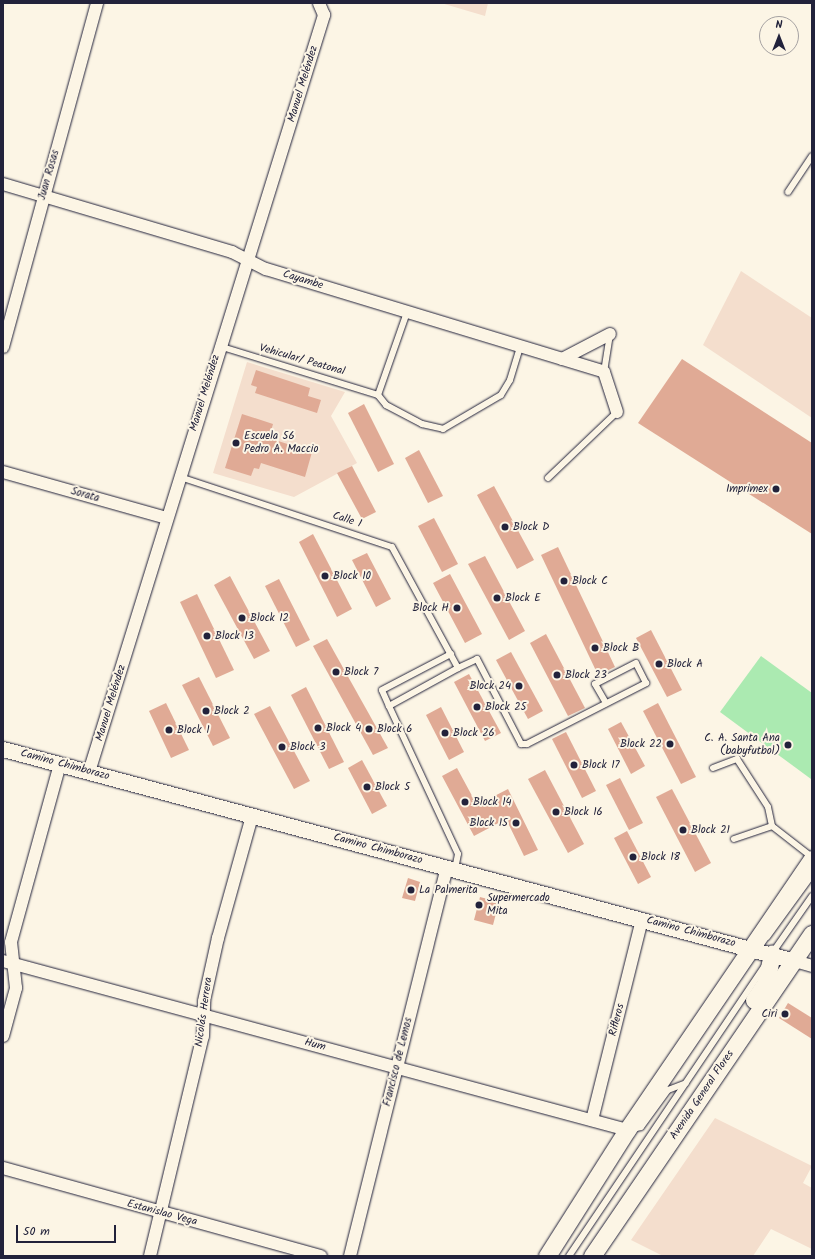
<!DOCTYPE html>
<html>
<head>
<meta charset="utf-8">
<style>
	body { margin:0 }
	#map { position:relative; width:815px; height:1259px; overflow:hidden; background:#fcf5e5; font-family:Kalam,sans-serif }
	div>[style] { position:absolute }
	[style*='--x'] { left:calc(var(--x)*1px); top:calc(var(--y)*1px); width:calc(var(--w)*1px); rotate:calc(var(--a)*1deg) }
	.built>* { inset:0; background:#f4decd }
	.green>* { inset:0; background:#abeab1 }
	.building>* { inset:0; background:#e0aa95 }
	.roads { filter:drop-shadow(0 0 1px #22223b) drop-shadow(0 0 1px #22223b) }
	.service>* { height:6px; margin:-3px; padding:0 3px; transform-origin:3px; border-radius:3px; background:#fcf5e5 }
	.minor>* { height:12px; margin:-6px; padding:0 6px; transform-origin:6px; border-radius:6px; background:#fcf5e5 }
	.tertiary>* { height:15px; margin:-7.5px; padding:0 7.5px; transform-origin:7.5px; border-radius:7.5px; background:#fcf5e5 }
	.secondary>* { height:17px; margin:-8.5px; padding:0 8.5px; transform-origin:8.5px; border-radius:8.5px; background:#fcf5e5 }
	.dots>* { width:11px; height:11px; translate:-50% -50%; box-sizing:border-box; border:2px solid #fcf5e5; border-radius:50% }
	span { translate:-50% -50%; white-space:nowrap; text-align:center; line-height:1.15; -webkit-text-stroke:4px #fcf5e5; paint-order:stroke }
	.street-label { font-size:11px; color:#22223b }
	.poi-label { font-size:11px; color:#22223b }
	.left { translate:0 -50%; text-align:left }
	.right { translate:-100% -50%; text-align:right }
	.frame { position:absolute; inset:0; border:4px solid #22223b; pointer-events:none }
	.north { position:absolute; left:759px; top:16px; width:40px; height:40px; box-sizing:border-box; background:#fcf5e5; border:1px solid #a5a1a1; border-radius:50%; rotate:0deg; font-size:11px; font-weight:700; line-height:16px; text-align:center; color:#22223b }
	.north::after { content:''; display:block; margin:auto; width:14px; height:18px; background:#22223b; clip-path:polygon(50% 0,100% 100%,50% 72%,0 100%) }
	.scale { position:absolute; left:16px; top:1225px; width:100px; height:18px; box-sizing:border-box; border:2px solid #22223b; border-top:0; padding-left:5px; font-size:12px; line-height:14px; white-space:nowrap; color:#22223b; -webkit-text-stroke:3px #fcf5e5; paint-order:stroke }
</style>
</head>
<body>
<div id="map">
	<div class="built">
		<i style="clip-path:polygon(441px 3px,488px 3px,485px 16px)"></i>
		<i style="clip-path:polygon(741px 271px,812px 318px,812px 418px,703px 345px)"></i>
		<i style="clip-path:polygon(247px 362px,345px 392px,331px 416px,357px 463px,294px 497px,213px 473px)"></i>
		<i style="clip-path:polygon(715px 1118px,812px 1166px,803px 1183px,812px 1188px,812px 1249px,771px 1229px,753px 1256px,663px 1256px,631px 1240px)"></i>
	</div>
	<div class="green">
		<i style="clip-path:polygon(761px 656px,812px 693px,811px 779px,720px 712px)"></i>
	</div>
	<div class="building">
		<i style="clip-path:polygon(682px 359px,812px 443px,812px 534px,638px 423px)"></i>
		<i style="clip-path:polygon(256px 370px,310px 388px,308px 396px,321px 400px,317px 413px,255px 393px,257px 387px,251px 385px)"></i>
		<i style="clip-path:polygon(364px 404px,394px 464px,378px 472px,348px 413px)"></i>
		<i style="clip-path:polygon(242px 414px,273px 424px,269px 438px,312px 452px,305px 477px,261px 463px,259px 469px,254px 468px,251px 476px,225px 468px)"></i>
		<i style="clip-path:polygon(419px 450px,443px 496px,428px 503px,405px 458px)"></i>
		<i style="clip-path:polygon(352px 466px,376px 512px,362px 519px,337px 473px)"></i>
		<i style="clip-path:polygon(494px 486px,534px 560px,517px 569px,477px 495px)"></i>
		<i style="clip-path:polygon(434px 518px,458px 564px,442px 572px,418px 526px)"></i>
		<i style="clip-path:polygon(313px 534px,352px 609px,337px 617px,299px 542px)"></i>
		<i style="clip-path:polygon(558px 547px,615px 667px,598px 675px,541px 555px)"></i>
		<i style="clip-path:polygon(367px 553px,391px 599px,376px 607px,352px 560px)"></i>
		<i style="clip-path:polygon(485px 556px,525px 631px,509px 640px,468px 564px)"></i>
		<i style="clip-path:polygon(450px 574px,482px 634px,465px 643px,433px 583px)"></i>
		<i style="clip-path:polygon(230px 576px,270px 651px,254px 659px,214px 585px)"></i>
		<i style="clip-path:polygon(279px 579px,310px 640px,296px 647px,265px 586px)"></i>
		<i style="clip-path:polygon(197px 594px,234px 670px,216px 678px,180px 602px)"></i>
		<i style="clip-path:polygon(651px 630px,682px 690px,667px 697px,636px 638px)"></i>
		<i style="clip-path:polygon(546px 634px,585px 708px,568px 716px,530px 643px)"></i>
		<i style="clip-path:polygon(327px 639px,388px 748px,373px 755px,313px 646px)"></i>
		<i style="clip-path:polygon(511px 652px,543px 711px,528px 719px,496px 660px)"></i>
		<i style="clip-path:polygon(469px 674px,501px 733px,485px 741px,454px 682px)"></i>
		<i style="clip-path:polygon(199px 677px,230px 738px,213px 746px,182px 685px)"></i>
		<i style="clip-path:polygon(306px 687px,344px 762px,329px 769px,291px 695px)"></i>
		<i style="clip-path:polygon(166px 703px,189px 750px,171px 758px,149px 711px)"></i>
		<i style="clip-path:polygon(658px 703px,696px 777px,681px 784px,643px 711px)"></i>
		<i style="clip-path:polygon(270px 706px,310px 781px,294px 789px,254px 714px)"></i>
		<i style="clip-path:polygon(441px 707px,464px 752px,449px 760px,426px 715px)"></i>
		<i style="clip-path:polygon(621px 722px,645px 766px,631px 774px,608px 729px)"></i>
		<i style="clip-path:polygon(566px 732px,596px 791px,582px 798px,552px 739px)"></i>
		<i style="clip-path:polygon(362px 760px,387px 806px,372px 814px,348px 768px)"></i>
		<i style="clip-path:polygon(457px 768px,477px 805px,508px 789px,538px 850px,524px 856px,506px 819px,474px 836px,442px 776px)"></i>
		<i style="clip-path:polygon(545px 770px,584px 844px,568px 853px,528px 779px)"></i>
		<i style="clip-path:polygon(620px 778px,643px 823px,629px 830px,606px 785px)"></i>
		<i style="clip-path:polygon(672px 789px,711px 863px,695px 872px,656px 797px)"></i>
		<i style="clip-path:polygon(627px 831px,651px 877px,638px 884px,614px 838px)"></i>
		<i style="clip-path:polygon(408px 878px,420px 882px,415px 901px,402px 898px)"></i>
		<i style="clip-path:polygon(480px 897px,499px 902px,493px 925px,474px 920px)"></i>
		<i style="clip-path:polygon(788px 1003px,812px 1018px,812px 1039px,779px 1018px)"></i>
	</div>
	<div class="roads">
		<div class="service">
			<i style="--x:788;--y:192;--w:43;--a:-56.3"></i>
			<i style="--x:219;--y:346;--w:166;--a:17.1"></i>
			<i style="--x:378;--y:395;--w:88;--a:-70.7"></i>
			<i style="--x:604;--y:372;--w:38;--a:-81"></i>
			<i style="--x:378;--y:395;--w:13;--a:51"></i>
			<i style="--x:386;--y:405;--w:41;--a:27.8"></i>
			<i style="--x:422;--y:424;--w:22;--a:13"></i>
			<i style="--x:443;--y:429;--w:67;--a:-30.4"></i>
			<i style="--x:501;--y:395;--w:17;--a:-59"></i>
			<i style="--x:510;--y:380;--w:34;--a:-73"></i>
			<i style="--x:180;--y:477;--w:223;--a:18.3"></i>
			<i style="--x:392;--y:547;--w:138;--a:61.4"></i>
			<i style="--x:458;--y:668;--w:79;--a:151.2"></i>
			<i style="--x:389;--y:706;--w:163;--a:65"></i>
			<i style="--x:458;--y:854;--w:16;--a:101"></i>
			<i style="--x:548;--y:478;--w:95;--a:-43.7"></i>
			<i style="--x:458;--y:668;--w:21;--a:-25"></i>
			<i style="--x:477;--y:659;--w:96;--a:62.6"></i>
			<i style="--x:521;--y:744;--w:6;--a:0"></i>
			<i style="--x:527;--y:744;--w:134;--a:-27.1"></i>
			<i style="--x:646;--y:683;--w:22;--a:-117"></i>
			<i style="--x:636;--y:663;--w:46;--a:152.9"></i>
			<i style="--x:595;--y:684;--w:22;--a:60"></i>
			<i style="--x:389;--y:706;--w:17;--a:-114"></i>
			<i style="--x:382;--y:690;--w:78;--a:-27.6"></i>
			<i style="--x:713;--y:768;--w:26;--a:-21"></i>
			<i style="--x:737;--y:759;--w:57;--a:57.1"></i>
			<i style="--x:768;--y:807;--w:19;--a:78"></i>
			<i style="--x:734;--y:839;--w:40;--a:-18.9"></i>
			<i style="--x:772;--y:826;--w:51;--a:37.8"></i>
			<i style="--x:767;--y:937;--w:77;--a:-54"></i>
			<i style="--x:773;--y:952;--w:68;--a:-55.1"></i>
			<i style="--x:632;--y:1129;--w:9;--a:-13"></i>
			<i style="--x:641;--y:1127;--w:46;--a:-53.9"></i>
			<i style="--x:668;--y:1090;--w:19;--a:-21"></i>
			<i style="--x:569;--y:1256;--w:349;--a:-56"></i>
		</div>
		<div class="minor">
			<i style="--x:3;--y:184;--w:239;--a:16.5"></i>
			<i style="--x:232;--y:252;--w:38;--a:27"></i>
			<i style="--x:266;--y:269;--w:353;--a:16.9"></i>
			<i style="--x:604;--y:372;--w:42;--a:72"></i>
			<i style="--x:3;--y:347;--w:357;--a:-74.7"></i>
			<i style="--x:562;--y:359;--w:54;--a:-27.5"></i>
			<i style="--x:3;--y:472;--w:170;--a:15.7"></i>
			<i style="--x:89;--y:772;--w:793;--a:-72.75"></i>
			<i style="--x:324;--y:15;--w:13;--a:-113"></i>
			<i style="--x:3;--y:961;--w:646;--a:15.15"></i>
			<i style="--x:795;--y:961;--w:18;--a:16"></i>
			<i style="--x:3;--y:1036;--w:50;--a:-74.8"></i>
			<i style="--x:16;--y:988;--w:46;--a:-96.2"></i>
			<i style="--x:11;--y:942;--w:185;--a:-74.6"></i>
			<i style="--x:592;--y:1120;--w:207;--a:-76"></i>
			<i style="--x:3;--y:1168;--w:330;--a:15.5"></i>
			<i style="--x:150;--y:1256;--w:226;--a:-76.5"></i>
			<i style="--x:203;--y:1036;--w:35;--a:-88"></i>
			<i style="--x:204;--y:1001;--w:65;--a:-77.5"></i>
			<i style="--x:218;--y:938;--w:127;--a:-74.4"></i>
			<i style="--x:350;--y:1256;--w:400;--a:-76"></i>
		</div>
		<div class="tertiary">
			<i style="--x:3;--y:749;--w:820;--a:14.99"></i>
		</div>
		<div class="secondary">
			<i style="--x:754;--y:1000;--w:22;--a:-56"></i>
			<i style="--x:766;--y:982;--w:29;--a:-78"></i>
			<i style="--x:547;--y:1256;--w:149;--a:-57.6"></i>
			<i style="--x:627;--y:1130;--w:328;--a:-55.7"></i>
			<i style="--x:592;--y:1256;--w:390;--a:-55.7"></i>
		</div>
	</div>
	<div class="dots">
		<i style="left:236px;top:443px;background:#22223b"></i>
		<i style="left:776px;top:489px;background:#22223b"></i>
		<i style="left:505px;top:527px;background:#22223b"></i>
		<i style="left:325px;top:576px;background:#22223b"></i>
		<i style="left:564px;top:581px;background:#22223b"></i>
		<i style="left:497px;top:598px;background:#22223b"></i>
		<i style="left:457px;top:608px;background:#22223b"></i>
		<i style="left:242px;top:618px;background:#22223b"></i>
		<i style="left:207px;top:636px;background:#22223b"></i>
		<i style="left:595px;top:648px;background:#22223b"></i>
		<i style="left:659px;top:664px;background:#22223b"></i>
		<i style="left:336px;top:672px;background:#22223b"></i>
		<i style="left:557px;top:675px;background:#22223b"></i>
		<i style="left:519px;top:686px;background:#22223b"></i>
		<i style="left:477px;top:707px;background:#22223b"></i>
		<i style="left:206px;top:711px;background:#22223b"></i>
		<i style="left:318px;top:728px;background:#22223b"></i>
		<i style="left:369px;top:729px;background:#22223b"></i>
		<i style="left:169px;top:730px;background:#22223b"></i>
		<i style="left:445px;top:733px;background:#22223b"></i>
		<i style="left:670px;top:744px;background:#22223b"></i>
		<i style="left:788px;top:745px;background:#22223b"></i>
		<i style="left:282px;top:747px;background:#22223b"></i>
		<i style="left:574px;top:765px;background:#22223b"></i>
		<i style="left:367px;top:787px;background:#22223b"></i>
		<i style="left:465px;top:802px;background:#22223b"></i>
		<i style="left:556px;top:812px;background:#22223b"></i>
		<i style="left:516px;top:823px;background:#22223b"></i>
		<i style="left:683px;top:830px;background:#22223b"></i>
		<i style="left:633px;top:857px;background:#22223b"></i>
		<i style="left:411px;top:890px;background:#22223b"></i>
		<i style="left:479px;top:905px;background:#22223b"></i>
		<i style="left:785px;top:1014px;background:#22223b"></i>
	</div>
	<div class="street-label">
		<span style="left:303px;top:84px;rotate:-73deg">Manuel Meléndez</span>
		<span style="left:49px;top:175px;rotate:-74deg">Juan Rosas</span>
		<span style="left:303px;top:280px;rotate:17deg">Cayambe</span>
		<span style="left:302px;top:360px;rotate:16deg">Vehicular/ Peatonal</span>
		<span style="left:205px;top:393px;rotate:-73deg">Manuel Meléndez</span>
		<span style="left:85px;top:495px;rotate:16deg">Sorata</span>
		<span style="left:347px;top:520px;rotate:18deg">Calle 1</span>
		<span style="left:111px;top:703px;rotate:-73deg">Manuel Meléndez</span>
		<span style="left:65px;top:765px;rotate:15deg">Camino Chimborazo</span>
		<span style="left:378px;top:849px;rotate:15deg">Camino Chimborazo</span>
		<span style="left:691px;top:932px;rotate:15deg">Camino Chimborazo</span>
		<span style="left:204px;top:1012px;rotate:-82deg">Nicolás Herrera</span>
		<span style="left:617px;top:1020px;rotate:-76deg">Rifleros</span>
		<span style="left:315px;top:1045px;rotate:15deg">Hum</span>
		<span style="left:398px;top:1062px;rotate:-76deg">Francisco de Lemos</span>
		<span style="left:702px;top:1095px;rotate:-56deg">Avenida General Flores</span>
		<span style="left:162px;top:1213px;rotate:15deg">Estanislao Vega</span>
	</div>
	<div class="poi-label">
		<span class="left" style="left:244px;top:443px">Escuela 56<br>Pedro A. Maccio</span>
		<span class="right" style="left:768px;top:489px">Imprimex</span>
		<span class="left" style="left:513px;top:527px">Block D</span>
		<span class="left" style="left:333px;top:576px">Block 10</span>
		<span class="left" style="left:572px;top:581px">Block C</span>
		<span class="left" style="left:505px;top:598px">Block E</span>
		<span class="right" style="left:449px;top:608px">Block H</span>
		<span class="left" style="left:250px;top:618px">Block 12</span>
		<span class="left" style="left:215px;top:636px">Block 13</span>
		<span class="left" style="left:603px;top:648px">Block B</span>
		<span class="left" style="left:667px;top:664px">Block A</span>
		<span class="left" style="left:344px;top:672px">Block 7</span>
		<span class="left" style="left:565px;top:675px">Block 23</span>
		<span class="right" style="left:511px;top:686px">Block 24</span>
		<span class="left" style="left:485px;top:707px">Block 25</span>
		<span class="left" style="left:214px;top:711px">Block 2</span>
		<span class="left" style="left:326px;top:728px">Block 4</span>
		<span class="left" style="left:377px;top:729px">Block 6</span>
		<span class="left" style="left:177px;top:730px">Block 1</span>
		<span class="left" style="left:453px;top:733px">Block 26</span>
		<span class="right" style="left:780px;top:745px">C. A. Santa Ana<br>(babyfutbol)</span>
		<span class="right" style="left:662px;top:744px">Block 22</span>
		<span class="left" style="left:290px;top:747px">Block 3</span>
		<span class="left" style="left:582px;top:765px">Block 17</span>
		<span class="left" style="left:375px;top:787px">Block 5</span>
		<span class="left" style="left:473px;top:802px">Block 14</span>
		<span class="left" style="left:564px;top:812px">Block 16</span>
		<span class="right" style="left:508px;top:823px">Block 15</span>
		<span class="left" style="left:691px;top:830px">Block 21</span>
		<span class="left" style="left:641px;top:857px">Block 18</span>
		<span class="left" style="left:419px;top:890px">La Palmerita</span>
		<span class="left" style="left:487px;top:905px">Supermercado<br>Mita</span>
		<span class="right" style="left:777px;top:1014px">Ciri</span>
	</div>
	<div class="frame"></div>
	<div class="north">N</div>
	<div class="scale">50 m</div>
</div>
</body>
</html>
